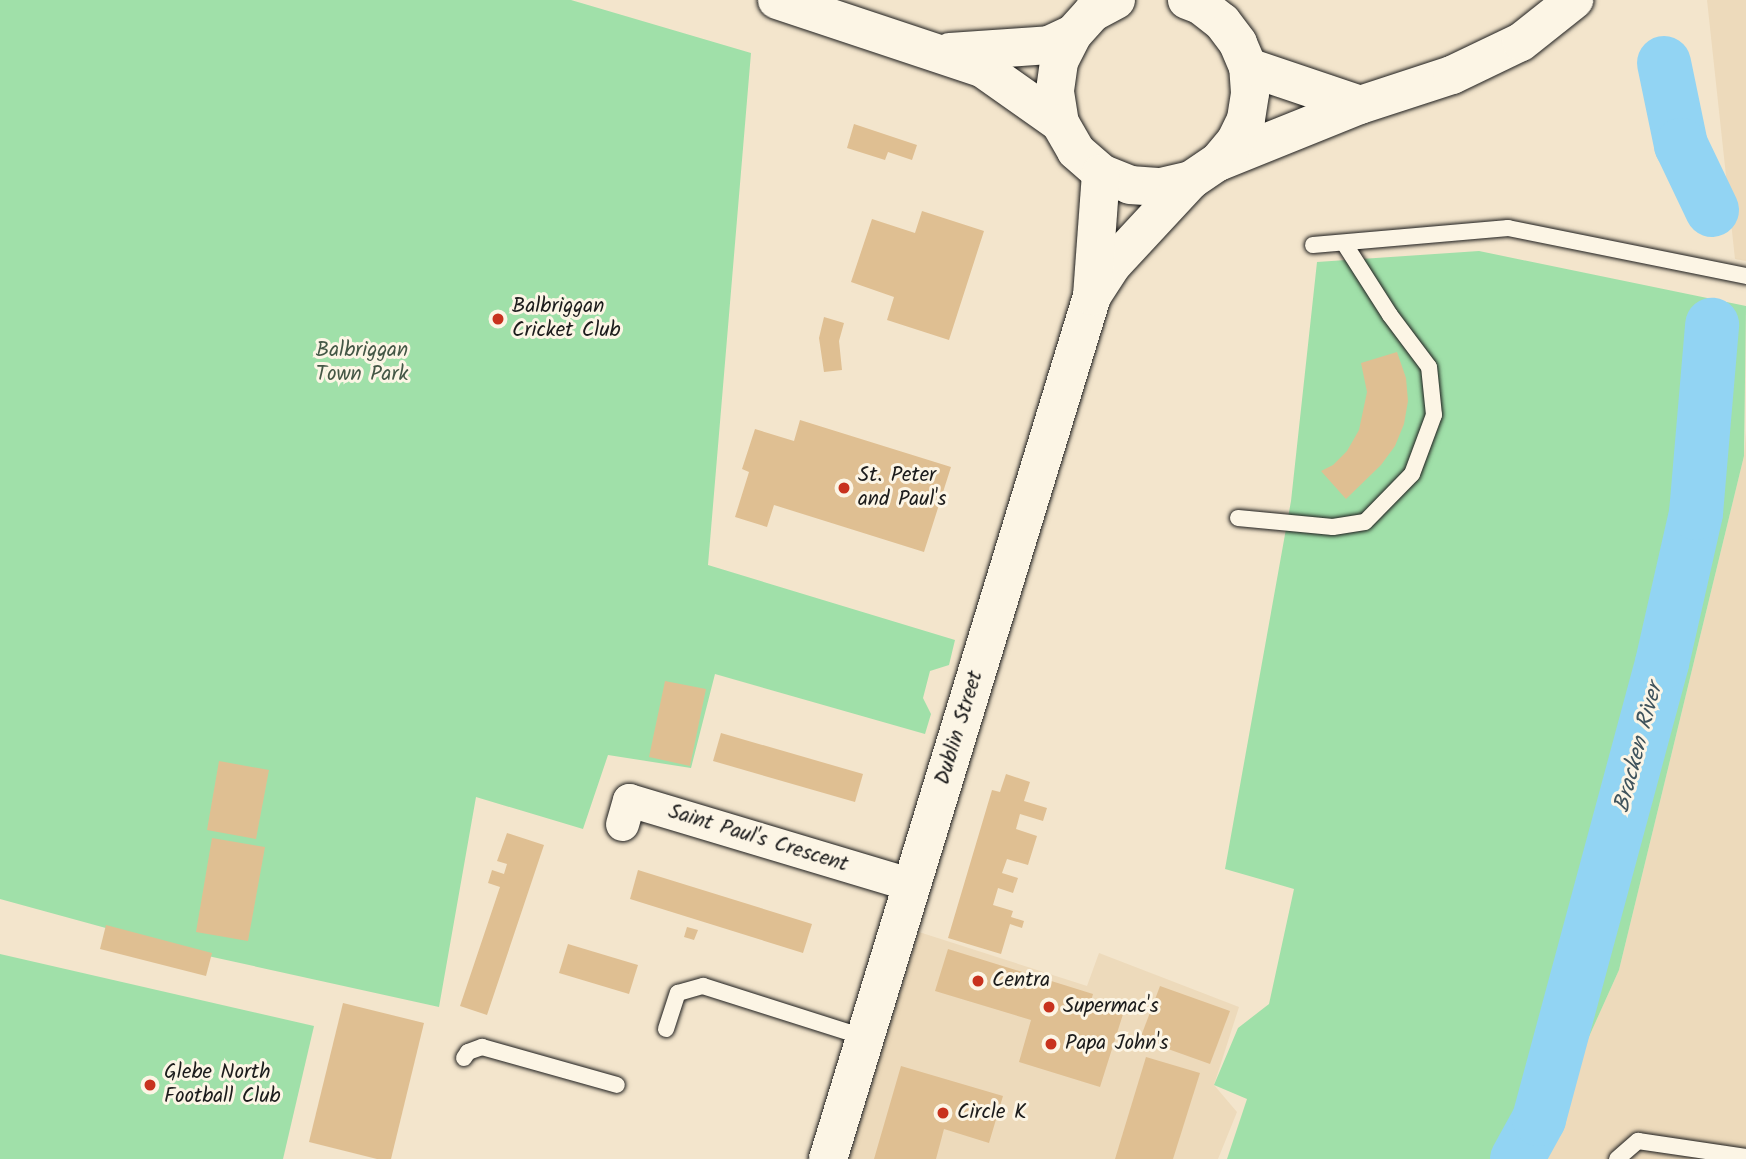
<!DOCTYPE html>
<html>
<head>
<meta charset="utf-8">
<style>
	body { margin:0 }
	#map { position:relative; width:1746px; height:1159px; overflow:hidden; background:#f3e5cc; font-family:Kalam,sans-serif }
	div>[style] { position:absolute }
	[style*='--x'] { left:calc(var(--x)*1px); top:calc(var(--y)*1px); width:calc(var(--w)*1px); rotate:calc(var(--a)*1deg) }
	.built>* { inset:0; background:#eddabb }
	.green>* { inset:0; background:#a0e0a9 }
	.river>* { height:54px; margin:-27px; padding:0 27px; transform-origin:27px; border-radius:27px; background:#92d4f3 }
	.building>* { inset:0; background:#dfbf92 }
	.roads { filter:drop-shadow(0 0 2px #1c1c1c) drop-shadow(0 0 2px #1c1c1c) }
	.service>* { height:16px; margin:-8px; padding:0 8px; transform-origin:8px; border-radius:8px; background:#fcf5e5 }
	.minor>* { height:33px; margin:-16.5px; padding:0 16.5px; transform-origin:16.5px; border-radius:16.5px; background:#fcf5e5 }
	.tertiary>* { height:38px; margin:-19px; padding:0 19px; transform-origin:19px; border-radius:19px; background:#fcf5e5 }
	.secondary>* { height:38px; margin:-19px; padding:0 19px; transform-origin:19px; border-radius:19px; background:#fcf5e5 }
	.dots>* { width:19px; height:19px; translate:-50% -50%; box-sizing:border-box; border:4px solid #fcf5e5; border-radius:50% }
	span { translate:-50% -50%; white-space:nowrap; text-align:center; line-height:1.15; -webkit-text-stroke:6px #fcf5e5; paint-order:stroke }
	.poi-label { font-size:21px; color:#1c1c1c }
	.left { translate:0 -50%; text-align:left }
	.park-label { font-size:21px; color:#445746 }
	.street-label { font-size:21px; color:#1c1c1c }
	.water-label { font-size:23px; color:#3f535c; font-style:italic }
</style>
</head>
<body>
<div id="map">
	<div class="built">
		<i style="clip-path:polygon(1707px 0,1746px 0,1746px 261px,1735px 259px)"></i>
		<i style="clip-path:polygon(1746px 431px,1746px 1159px,1534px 1159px,1619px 970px,1744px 456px)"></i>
		<i style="clip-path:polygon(919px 932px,1087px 986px,1099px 953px,1239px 1007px,1214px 1085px,1237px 1112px,1218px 1159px,849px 1159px)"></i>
	</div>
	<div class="green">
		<i style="clip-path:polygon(0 0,571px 0,751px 53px,708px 565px,955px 640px,949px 665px,930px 671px,923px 698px,931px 714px,925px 734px,715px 674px,691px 768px,608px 755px,583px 829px,476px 797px,439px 1007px,208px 956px,0 899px)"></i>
		<i style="clip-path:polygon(1479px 251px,1746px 306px,1744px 456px,1619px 970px,1534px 1159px,1227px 1159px,1247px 1099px,1214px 1085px,1238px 1028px,1269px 1004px,1294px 889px,1225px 869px,1291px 501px,1317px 262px)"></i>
		<i style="clip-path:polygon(0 954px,314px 1026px,283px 1159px,0 1159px)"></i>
	</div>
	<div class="river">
		<i style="--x:1664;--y:63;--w:84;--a:78.3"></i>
		<i style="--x:1681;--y:145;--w:72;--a:64.5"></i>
		<i style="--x:1517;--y:1159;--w:46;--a:-61.2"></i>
		<i style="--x:1539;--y:1119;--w:472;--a:-74.9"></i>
		<i style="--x:1662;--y:663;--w:154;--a:-77.2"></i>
		<i style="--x:1696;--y:513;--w:189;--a:-85.1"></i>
	</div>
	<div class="building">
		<i style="clip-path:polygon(854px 124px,917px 145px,912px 160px,888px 152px,885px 160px,847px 148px)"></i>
		<i style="clip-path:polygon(922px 211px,984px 231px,949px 340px,887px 320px,894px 297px,851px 282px,872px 219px,915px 233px)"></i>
		<i style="clip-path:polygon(824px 317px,844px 323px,839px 341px,842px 370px,824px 372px,819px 338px)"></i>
		<i style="clip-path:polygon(1397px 352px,1406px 378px,1408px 401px,1404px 424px,1395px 446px,1381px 465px,1346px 499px,1321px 471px,1333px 465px,1347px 451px,1359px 430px,1367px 392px,1361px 363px)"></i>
		<i style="clip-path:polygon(800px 420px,951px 467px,924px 552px,774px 505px,767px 527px,735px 517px,749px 472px,742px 469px,755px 429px,794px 441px)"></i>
		<i style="clip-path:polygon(665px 681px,706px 689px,690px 766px,649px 757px)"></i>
		<i style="clip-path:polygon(721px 733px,863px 774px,855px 802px,713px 761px)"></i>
		<i style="clip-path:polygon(219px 761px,269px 770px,256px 839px,207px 830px)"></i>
		<i style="clip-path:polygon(1006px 774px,1030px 782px,1024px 801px,1047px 808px,1043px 821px,1020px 814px,1016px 829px,1037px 836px,1028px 865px,1007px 859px,1002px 873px,1018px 878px,1013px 893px,998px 888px,993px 905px,1013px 911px,1011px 917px,1024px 921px,1022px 928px,1010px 924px,1001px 954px,948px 938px,992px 790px,1000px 792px)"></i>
		<i style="clip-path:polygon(507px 833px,544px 845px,487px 1015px,460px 1006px,500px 887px,488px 883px,492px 870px,504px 874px,507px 864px,497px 861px)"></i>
		<i style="clip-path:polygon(212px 838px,265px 847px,248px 941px,196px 932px)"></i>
		<i style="clip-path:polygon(638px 870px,812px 924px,803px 953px,630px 899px)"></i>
		<i style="clip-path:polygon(106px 925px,212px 953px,206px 976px,100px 949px)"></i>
		<i style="clip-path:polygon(687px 927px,698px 930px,694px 940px,684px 937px)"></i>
		<i style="clip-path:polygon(568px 944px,638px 965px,629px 994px,559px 973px)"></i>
		<i style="clip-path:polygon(948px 949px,1093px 994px,1091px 1001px,1124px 1011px,1100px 1087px,1019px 1062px,1031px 1020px,935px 991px)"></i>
		<i style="clip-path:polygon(1160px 986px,1230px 1011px,1210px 1064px,1140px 1039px)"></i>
		<i style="clip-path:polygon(343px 1003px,424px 1023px,391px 1159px,377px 1159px,309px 1142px)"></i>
		<i style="clip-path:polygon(1146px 1057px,1200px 1073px,1173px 1159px,1115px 1159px)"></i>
		<i style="clip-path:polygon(901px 1066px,1003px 1096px,989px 1143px,944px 1129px,936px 1159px,874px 1159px)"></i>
	</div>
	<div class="roads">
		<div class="service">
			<i style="--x:1313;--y:245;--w:196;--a:-5"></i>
			<i style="--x:1508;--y:228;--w:243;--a:11.4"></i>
			<i style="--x:1238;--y:518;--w:95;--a:5.4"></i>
			<i style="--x:1333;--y:527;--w:32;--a:-9"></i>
			<i style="--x:1365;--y:522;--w:67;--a:-45.6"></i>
			<i style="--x:1412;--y:474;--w:63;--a:-69.6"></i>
			<i style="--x:1434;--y:415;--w:48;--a:-95.9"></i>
			<i style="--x:1429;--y:367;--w:65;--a:-126.9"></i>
			<i style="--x:1390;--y:315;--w:85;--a:-122.6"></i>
			<i style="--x:666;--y:1029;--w:38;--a:-72"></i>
			<i style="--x:678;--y:993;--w:26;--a:-16"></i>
			<i style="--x:703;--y:986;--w:172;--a:17.6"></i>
			<i style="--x:464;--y:1058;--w:7;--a:-56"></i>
			<i style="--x:468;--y:1052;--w:15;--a:-20"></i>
			<i style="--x:482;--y:1047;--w:140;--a:15.7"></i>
			<i style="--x:1617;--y:1159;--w:28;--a:-41"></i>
			<i style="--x:1638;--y:1141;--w:109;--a:8.4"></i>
		</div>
		<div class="minor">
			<i style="--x:622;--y:824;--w:25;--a:-74"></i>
			<i style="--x:629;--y:800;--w:296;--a:16.7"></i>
		</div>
		<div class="tertiary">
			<i style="--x:777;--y:0;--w:216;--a:18.4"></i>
			<i style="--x:982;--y:68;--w:95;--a:35.2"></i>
			<i style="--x:950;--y:52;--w:99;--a:-4"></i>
			<i style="--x:1049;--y:45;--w:26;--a:-25"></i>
			<i style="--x:1248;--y:67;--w:118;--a:18.7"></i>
			<i style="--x:1218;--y:162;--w:153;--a:-21.9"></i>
			<i style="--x:1360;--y:105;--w:97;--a:-18.1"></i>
			<i style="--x:1452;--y:75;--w:76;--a:-25.6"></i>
			<i style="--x:1521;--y:42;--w:68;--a:-38.4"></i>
		</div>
		<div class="secondary">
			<i style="--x:1116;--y:0;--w:27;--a:152"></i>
			<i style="--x:1092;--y:13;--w:28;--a:132"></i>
			<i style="--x:1073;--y:34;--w:31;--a:117"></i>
			<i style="--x:1059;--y:62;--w:30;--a:98"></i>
			<i style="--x:1055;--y:92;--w:31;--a:81"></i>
			<i style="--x:1060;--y:123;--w:32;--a:60"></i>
			<i style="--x:1076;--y:151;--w:33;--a:41"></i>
			<i style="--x:1101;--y:173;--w:31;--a:22"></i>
			<i style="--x:1130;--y:185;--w:31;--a:4"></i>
			<i style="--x:1161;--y:187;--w:31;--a:-13"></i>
			<i style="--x:1191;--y:180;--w:32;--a:-34"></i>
			<i style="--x:1218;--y:162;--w:26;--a:-50"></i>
			<i style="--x:1235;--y:142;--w:25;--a:-64"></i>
			<i style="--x:1246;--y:119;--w:26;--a:-81"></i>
			<i style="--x:1250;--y:93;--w:26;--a:-94"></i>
			<i style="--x:1248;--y:67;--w:26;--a:-113"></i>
			<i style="--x:1238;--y:43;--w:26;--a:-127"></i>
			<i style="--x:1222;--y:22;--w:28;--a:-142"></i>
			<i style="--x:1200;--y:5;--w:14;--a:-159"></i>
			<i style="--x:1092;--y:296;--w:37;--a:-57"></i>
			<i style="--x:1112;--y:265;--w:116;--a:-47.1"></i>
			<i style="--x:828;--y:1159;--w:902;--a:-72.99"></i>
			<i style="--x:1092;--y:296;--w:123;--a:-85.8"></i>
		</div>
	</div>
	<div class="dots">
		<i style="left:498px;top:319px;background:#c8321e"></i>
		<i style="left:844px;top:488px;background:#c8321e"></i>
		<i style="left:978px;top:981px;background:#c8321e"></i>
		<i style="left:1049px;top:1007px;background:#c8321e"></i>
		<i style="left:1051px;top:1044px;background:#c8321e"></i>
		<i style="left:150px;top:1085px;background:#c8321e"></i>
		<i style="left:943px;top:1113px;background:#c8321e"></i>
	</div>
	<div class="poi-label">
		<span class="left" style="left:512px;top:319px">Balbriggan<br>Cricket Club</span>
		<span class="left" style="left:858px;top:488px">St. Peter<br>and Paul's</span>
		<span class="left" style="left:992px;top:981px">Centra</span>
		<span class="left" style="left:1063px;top:1007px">Supermac's</span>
		<span class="left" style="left:1065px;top:1044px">Papa John's</span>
		<span class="left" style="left:164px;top:1085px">Glebe North<br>Football Club</span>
		<span class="left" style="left:957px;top:1113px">Circle K</span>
	</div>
	<div class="park-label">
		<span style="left:362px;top:363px">Balbriggan<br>Town Park</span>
	</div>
	<div class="street-label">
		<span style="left:960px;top:728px;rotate:-73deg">Dublin Street</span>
		<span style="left:758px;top:839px;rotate:17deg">Saint Paul's Crescent</span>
	</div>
	<div class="water-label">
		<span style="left:1639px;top:748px;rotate:-75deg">Bracken River</span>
	</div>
</div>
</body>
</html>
